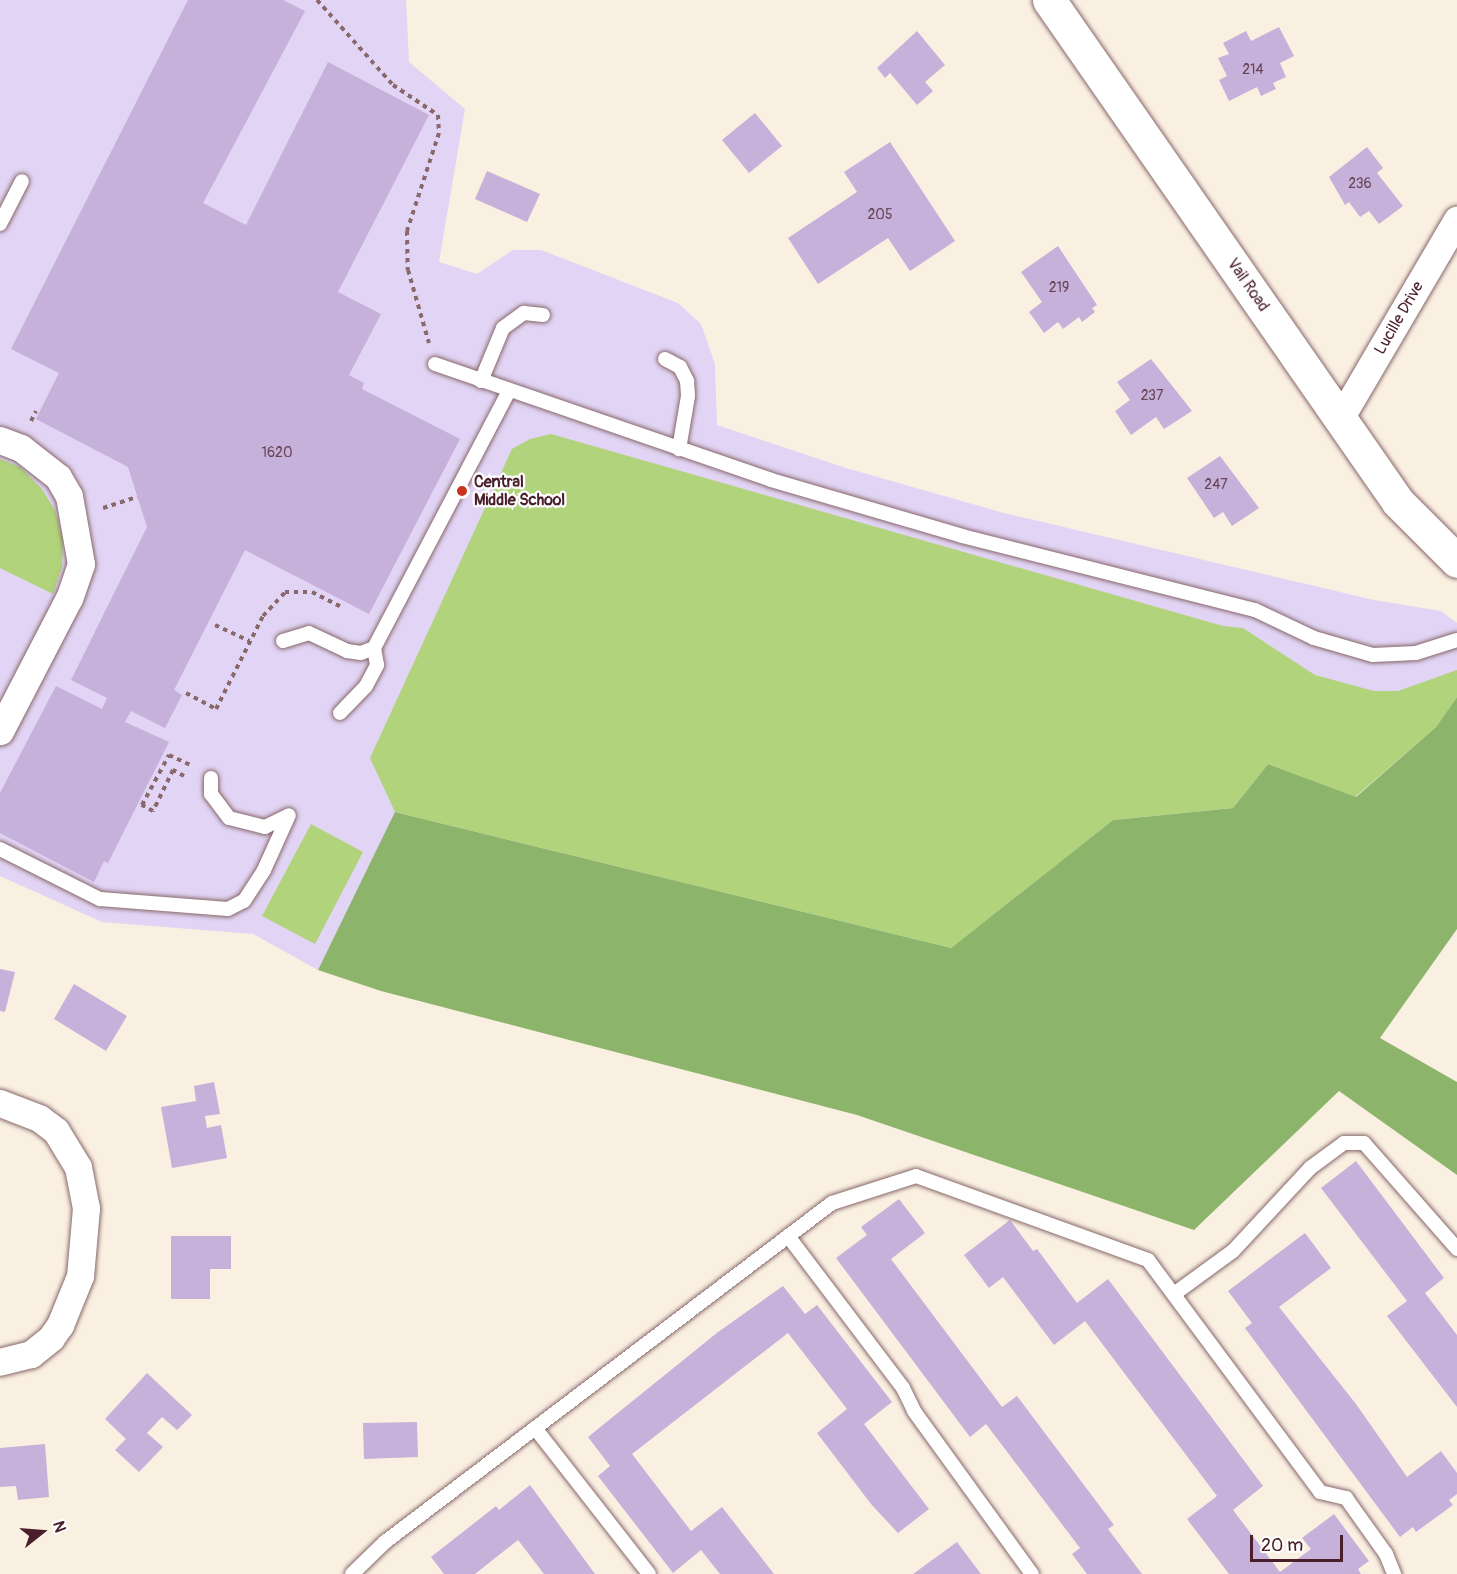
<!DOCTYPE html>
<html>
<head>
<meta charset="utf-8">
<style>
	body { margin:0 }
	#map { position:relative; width:1457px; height:1574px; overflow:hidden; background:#faf0e2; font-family:Pangolin,sans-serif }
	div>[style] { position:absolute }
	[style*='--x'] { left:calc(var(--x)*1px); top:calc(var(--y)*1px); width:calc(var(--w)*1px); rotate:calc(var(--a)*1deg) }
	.built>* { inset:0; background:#e1d4f4 }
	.green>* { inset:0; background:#b1d37b }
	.forest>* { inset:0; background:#8cb56b }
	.building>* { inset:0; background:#c5b1d9 }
	.path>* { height:4px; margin-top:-2px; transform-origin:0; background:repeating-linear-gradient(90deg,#88686b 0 4.5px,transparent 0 9px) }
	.roads { filter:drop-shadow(0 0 2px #88686b) drop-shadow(0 0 2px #88686b) }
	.lane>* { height:14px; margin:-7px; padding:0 7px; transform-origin:7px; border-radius:7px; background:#fff }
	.street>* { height:27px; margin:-13.5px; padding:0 13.5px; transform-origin:13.5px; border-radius:13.5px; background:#fff }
	.secondary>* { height:33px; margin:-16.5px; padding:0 16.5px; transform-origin:16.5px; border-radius:16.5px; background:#fff }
	.dots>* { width:16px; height:16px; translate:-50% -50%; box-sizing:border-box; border:3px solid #fff; border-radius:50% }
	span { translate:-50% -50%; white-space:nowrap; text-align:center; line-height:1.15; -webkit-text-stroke:4.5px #fff; paint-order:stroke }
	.number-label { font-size:14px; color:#694456 }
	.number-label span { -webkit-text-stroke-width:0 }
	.street-label { font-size:16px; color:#4a1f2b }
	.poi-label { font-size:16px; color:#4a1f2b; font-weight:700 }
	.left { translate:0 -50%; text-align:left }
	.north { position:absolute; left:12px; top:1502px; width:60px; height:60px; -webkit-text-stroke:4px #fff; paint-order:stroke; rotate:73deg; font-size:16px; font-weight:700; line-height:24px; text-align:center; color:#4a1f2b }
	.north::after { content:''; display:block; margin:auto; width:21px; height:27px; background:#4a1f2b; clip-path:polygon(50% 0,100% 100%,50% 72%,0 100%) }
	.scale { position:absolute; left:1250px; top:1535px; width:93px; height:27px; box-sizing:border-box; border:3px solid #4a1f2b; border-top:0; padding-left:8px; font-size:18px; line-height:21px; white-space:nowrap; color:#4a1f2b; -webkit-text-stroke:4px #fff; paint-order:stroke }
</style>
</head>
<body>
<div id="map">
	<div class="built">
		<i style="clip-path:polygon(0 0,406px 0,409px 62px,465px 109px,439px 262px,477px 274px,513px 250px,541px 250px,678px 303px,701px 324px,715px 364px,717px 425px,846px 468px,1004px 513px,1374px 600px,1441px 611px,1457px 623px,1457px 697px,396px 812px,318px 970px,253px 934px,102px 922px,0 876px)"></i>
	</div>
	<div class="green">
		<i style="clip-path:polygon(551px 434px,1223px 626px,1243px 628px,1315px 675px,1374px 691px,1398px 691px,1457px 670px,1457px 697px,1436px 727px,1355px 797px,1268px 764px,1233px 808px,1113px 820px,951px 948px,395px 812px,370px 758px,512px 449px,530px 439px)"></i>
		<i style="clip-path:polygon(0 459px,20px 467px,41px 488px,55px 510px,63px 538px,62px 567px,53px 594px,0 568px)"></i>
		<i style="clip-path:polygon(311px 824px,363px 852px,315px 944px,262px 916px)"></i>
	</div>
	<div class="forest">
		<i style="clip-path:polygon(1457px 697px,1457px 929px,1380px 1038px,1457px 1082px,1457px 1175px,1339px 1091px,1194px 1230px,857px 1115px,381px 991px,318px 970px,395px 812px,951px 948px,1113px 820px,1233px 808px,1268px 764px,1356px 797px,1436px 727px)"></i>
	</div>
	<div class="building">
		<i style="clip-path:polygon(188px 0,283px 0,305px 11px,203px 203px,246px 225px,328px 62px,429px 115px,338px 292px,381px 314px,349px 375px,364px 383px,362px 389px,460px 439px,369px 614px,245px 550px,174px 690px,182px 695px,165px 728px,131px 711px,125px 722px,169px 742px,108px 863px,104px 861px,94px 882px,0 833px,0 793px,56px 686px,102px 709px,107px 698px,71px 680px,147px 527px,128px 467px,36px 419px,59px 373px,11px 349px)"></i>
		<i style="clip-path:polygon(1279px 27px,1294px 56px,1280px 63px,1286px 77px,1273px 83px,1276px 89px,1261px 96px,1257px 87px,1229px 101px,1219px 80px,1227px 76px,1218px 58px,1229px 54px,1223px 43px,1246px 31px,1251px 41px)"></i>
		<i style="clip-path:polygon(917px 31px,945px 65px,925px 82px,933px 91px,917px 105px,890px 73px,885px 78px,877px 68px)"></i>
		<i style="clip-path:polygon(755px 113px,782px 146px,749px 173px,722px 140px)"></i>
		<i style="clip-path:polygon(890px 142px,955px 241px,910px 271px,888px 238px,818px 284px,788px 238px,857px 192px,844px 172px)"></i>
		<i style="clip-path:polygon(1367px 147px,1383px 168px,1377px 173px,1403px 206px,1379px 224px,1369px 211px,1360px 217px,1349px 202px,1345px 205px,1329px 177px)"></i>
		<i style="clip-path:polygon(487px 171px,540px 194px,527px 222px,475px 199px)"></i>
		<i style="clip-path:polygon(1058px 246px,1097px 305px,1092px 308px,1095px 312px,1082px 322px,1079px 317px,1063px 329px,1058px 322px,1044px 333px,1029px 312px,1042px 302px,1021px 272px)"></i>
		<i style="clip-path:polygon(1151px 359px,1192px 411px,1164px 429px,1156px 417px,1131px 435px,1115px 411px,1130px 400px,1117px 382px)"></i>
		<i style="clip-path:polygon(1220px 456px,1259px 508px,1232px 526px,1223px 512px,1214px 518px,1187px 478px)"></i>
		<i style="clip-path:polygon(0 969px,15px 972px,5px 1012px,0 1011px)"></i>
		<i style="clip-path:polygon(74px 984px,127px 1016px,106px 1051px,54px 1019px)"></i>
		<i style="clip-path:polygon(214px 1082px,220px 1114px,205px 1116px,207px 1128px,221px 1125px,227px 1158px,172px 1168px,161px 1107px,196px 1101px,194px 1086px)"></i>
		<i style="clip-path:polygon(1356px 1161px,1444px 1278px,1425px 1293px,1457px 1335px,1457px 1407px,1387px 1316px,1407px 1301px,1321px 1188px)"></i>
		<i style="clip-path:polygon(899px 1199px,925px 1233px,891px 1259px,1002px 1407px,1017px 1396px,1114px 1525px,1108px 1529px,1142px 1574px,1087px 1574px,1072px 1554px,1080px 1548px,986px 1424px,970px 1437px,836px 1258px,867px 1235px,861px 1227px)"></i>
		<i style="clip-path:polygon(1010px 1220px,1033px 1251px,1037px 1249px,1077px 1303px,1108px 1279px,1263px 1486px,1233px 1510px,1280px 1572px,1311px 1549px,1302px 1538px,1334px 1514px,1369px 1561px,1358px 1569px,1361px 1574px,1229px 1574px,1187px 1519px,1217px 1496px,1085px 1321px,1054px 1345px,1003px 1277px,989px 1288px,964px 1255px)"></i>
		<i style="clip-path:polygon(1305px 1233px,1331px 1268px,1279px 1307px,1356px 1404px,1407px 1477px,1441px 1451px,1457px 1473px,1457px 1494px,1449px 1500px,1453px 1505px,1416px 1532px,1413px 1527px,1400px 1537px,1245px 1328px,1252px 1323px,1228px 1291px)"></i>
		<i style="clip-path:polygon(171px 1236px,231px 1236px,231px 1269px,210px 1269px,210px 1299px,171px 1299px)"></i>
		<i style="clip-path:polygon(783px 1286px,805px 1314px,817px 1305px,892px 1402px,864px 1424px,929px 1509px,898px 1533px,871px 1504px,817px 1433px,847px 1409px,788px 1333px,632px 1454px,691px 1531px,722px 1507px,774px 1574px,720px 1574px,701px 1550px,673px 1573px,598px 1476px,610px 1466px,588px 1437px,718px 1332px)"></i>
		<i style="clip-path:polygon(147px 1373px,192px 1415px,177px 1430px,162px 1417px,147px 1433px,163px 1447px,139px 1472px,115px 1450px,126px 1439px,105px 1419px)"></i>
		<i style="clip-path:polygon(417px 1422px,418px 1457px,364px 1459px,363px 1423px)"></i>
		<i style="clip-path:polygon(45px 1444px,49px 1497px,18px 1500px,16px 1486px,0 1487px,0 1448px)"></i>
		<i style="clip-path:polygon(530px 1485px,595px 1574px,544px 1574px,518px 1540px,475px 1574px,444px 1574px,431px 1557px,496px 1506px,499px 1510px)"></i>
		<i style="clip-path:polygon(957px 1542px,981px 1574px,913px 1574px)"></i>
	</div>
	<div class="path">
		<i style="--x:317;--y:0;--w:114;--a:48.2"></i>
		<i style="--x:393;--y:85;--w:54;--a:33.7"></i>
		<i style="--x:438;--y:115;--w:18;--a:87"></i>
		<i style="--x:439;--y:133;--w:103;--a:108.1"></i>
		<i style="--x:407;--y:231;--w:39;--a:89"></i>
		<i style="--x:408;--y:270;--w:76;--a:74"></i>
		<i style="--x:31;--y:421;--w:11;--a:-63"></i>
		<i style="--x:103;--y:508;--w:36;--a:-18"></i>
		<i style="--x:215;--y:625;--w:38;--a:25"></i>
		<i style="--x:186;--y:693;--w:34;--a:28"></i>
		<i style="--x:216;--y:709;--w:104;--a:-63.2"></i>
		<i style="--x:263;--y:616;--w:33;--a:-47"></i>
		<i style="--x:285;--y:592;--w:27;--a:0"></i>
		<i style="--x:312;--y:592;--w:35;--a:27"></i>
		<i style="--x:184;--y:776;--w:13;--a:-151"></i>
		<i style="--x:173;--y:770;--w:46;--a:116"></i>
		<i style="--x:153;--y:811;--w:13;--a:-151"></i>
		<i style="--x:142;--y:805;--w:57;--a:-61.6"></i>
		<i style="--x:169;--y:755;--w:23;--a:25"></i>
	</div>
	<div class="roads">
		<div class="lane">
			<i style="--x:0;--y:224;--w:48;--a:-62.9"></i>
			<i style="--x:665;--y:359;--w:17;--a:28"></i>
			<i style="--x:680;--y:367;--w:16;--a:63"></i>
			<i style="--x:687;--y:381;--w:15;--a:86"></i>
			<i style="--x:688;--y:396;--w:54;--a:99.6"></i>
			<i style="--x:435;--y:364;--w:355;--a:19"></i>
			<i style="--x:771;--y:480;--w:199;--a:16.3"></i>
			<i style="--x:962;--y:536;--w:302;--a:14.2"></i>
			<i style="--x:1255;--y:610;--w:65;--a:25.4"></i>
			<i style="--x:1314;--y:638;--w:61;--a:16.1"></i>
			<i style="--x:1373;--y:655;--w:43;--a:-2.7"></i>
			<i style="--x:1416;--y:653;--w:43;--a:-17.6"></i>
			<i style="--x:481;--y:381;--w:57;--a:-67.5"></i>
			<i style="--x:503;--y:328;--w:26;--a:-36"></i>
			<i style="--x:524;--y:313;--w:19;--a:6"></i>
			<i style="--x:283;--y:641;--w:27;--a:-17"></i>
			<i style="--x:309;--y:633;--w:42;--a:25.3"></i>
			<i style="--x:347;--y:651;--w:14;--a:8"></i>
			<i style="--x:361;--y:653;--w:14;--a:-21"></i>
			<i style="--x:340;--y:713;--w:37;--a:-46"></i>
			<i style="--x:366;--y:686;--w:24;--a:-62"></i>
			<i style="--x:377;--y:665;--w:17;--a:-100"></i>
			<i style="--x:374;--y:648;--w:290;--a:-62.3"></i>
			<i style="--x:211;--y:778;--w:16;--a:90"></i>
			<i style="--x:211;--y:794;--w:30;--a:53"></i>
			<i style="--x:229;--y:818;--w:37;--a:14"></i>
			<i style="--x:265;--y:827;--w:25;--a:-26"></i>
			<i style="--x:0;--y:849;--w:112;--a:26.6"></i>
			<i style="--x:100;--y:899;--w:128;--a:4.5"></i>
			<i style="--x:228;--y:909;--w:18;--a:-27"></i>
			<i style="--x:244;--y:901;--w:37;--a:-57"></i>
			<i style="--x:264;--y:870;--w:60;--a:-65.6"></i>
			<i style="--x:788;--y:1236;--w:191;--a:52.9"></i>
			<i style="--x:903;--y:1388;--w:25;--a:64"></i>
			<i style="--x:914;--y:1411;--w:201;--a:54.1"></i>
			<i style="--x:1174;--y:1294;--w:73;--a:-36.1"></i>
			<i style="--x:1233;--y:1251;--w:113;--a:-47.1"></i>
			<i style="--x:1310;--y:1168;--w:42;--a:-36.3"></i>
			<i style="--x:1344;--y:1143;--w:20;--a:0"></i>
			<i style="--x:1364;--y:1143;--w:141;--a:48.7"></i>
			<i style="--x:535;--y:1428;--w:185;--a:52"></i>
			<i style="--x:352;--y:1574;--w:46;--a:-44.1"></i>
			<i style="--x:385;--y:1542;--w:561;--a:-37.18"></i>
			<i style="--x:832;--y:1203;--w:88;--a:-17.8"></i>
			<i style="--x:916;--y:1176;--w:247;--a:19.9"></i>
			<i style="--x:1148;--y:1260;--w:289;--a:53.4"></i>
			<i style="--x:1320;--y:1492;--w:27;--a:13"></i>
			<i style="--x:1346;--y:1498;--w:69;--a:54.5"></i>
			<i style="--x:1386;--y:1554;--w:22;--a:68"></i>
		</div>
		<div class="street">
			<i style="--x:1341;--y:417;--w:229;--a:-59.6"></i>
			<i style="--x:0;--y:440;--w:22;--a:21"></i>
			<i style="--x:21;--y:448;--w:47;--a:38.1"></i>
			<i style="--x:58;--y:477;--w:22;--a:60"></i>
			<i style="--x:69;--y:496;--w:69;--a:80"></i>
			<i style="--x:81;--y:564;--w:36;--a:109"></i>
			<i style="--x:69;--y:598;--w:150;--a:117.4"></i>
			<i style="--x:0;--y:1103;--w:42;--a:21"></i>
			<i style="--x:39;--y:1118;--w:21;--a:37"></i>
			<i style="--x:56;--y:1131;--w:42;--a:58.6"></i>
			<i style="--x:78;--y:1167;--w:42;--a:79"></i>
			<i style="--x:86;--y:1208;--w:68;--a:95"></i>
			<i style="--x:80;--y:1276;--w:53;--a:112.2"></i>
			<i style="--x:60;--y:1325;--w:16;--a:125"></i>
			<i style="--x:51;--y:1338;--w:26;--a:141"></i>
			<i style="--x:31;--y:1354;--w:32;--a:166"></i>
		</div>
		<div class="secondary">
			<i style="--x:1049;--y:0;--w:611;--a:55.19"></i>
			<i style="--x:1398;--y:502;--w:83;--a:45"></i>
		</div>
	</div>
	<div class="dots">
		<i style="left:462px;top:491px;background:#c8321e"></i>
	</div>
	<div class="number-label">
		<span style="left:1253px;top:70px">214</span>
		<span style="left:1360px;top:184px">236</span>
		<span style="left:880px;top:215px">205</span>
		<span style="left:1059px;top:288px">219</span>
		<span style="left:1152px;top:396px">237</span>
		<span style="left:277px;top:453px">1620</span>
		<span style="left:1216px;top:485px">247</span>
	</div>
	<div class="street-label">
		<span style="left:1248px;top:285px;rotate:55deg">Vail Road</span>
		<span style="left:1399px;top:318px;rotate:-60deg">Lucille Drive</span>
	</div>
	<div class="poi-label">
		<span class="left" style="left:474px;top:491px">Central<br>Middle School</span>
	</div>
	<div class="north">N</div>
	<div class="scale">20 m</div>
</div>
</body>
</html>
